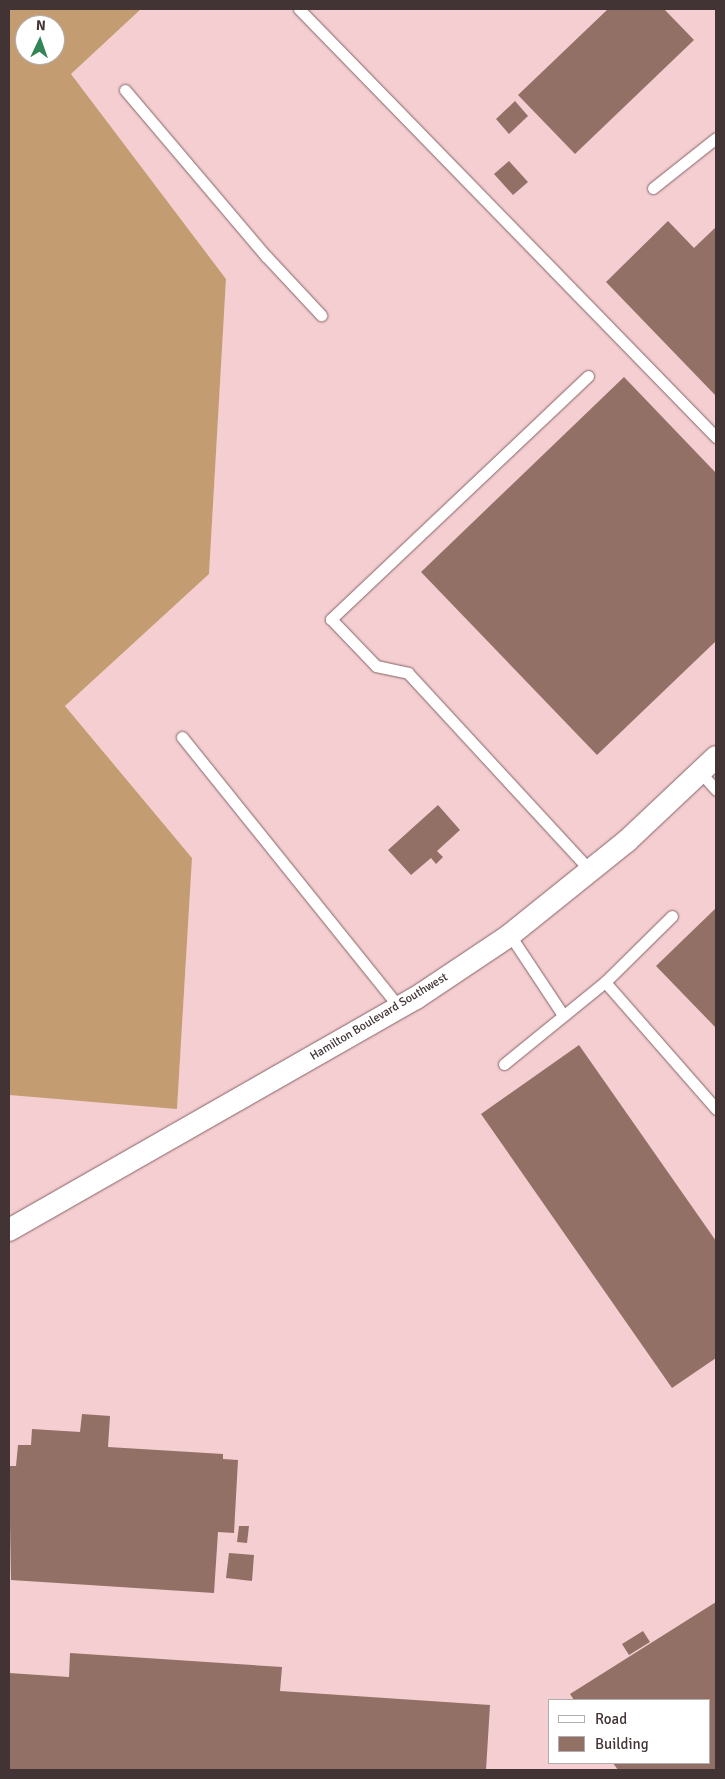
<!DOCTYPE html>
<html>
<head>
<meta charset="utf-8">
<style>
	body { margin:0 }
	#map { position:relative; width:725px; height:1779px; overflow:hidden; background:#ffdee2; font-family:Signika,sans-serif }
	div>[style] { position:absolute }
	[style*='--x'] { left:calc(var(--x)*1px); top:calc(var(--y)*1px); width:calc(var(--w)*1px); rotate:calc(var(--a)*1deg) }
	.built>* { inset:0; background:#f4ced1 }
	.forest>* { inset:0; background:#c49c71 }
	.building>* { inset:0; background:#927065 }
	.roads { filter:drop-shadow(0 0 1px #856367) drop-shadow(0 0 1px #856367) }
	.service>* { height:11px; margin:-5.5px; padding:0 5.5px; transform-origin:5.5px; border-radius:5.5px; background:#fff }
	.minor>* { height:22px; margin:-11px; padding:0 11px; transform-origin:11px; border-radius:11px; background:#fff }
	span { translate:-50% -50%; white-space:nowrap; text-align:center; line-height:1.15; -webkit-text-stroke:5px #fff; paint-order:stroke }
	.street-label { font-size:12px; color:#423334 }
	.frame { position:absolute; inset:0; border:10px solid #423334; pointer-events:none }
	.legend { position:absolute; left:548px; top:1699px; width:162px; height:65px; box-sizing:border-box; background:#fff; border:1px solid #b3adae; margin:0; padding:6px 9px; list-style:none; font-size:15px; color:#423334 }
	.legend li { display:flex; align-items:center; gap:10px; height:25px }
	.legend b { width:25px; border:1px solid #b3adae }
	.north { position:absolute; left:15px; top:15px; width:50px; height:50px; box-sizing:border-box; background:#fff; border:1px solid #b3adae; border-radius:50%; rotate:3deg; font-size:14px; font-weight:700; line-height:20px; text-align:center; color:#423334 }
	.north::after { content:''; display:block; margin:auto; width:18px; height:22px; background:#338557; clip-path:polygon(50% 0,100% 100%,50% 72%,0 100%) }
</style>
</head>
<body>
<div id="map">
	<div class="built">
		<i style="clip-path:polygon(evenodd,141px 9px,716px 9px,716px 1770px,9px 1770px,9px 1095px,177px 1108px,192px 858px,65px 706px,209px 574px,226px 279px,71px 74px,141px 9px,549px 1700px,709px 1700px,709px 1763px,549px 1763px,549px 1700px)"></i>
	</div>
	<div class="forest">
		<i style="clip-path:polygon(evenodd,9px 9px,141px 9px,71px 74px,226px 279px,209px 574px,65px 706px,192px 858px,177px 1109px,9px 1095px,9px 9px,25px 25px,55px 25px,55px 55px,25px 55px,25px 25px)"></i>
	</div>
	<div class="building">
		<i style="clip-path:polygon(608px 9px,664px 9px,694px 40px,575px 154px,518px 95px)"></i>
		<i style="clip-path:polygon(515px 101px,528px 116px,509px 134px,496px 119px)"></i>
		<i style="clip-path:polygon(509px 161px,528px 182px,513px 195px,494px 174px)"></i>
		<i style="clip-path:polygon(668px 221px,694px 248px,716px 227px,716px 396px,606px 282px)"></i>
		<i style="clip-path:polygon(624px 377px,716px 473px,716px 641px,597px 755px,421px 572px)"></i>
		<i style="clip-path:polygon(438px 805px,460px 830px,437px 851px,443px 857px,436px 864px,431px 858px,411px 875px,388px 850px)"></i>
		<i style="clip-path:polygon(716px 908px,716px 1028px,656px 966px)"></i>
		<i style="clip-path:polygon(579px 1045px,716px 1241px,716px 1358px,672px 1388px,481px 1114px)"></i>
		<i style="clip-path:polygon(82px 1414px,110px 1416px,108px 1447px,223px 1454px,223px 1459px,238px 1460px,234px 1533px,218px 1532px,214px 1593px,11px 1580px,9px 1466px,16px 1466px,18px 1445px,31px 1445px,32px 1429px,80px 1432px)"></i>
		<i style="clip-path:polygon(239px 1526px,249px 1526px,247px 1543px,237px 1542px)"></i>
		<i style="clip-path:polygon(229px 1553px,254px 1555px,252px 1581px,226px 1578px)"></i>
		<i style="clip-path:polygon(716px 1602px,716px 1770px,618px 1770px,613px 1763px,709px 1763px,709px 1700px,574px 1700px,570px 1694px)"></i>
		<i style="clip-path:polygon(643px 1631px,650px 1642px,629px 1655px,622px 1644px)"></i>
		<i style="clip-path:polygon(70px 1653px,282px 1667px,280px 1691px,490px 1705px,486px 1770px,9px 1770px,9px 1673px,69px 1677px)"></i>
	</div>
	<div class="roads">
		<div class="service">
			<i style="--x:299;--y:9;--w:598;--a:45.75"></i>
			<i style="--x:125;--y:90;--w:218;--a:49.7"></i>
			<i style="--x:266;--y:256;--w:81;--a:47"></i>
			<i style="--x:653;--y:188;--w:80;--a:-38.4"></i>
			<i style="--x:588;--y:376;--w:354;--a:136.6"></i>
			<i style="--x:331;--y:619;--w:65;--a:46.2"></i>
			<i style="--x:376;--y:666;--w:33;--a:12"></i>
			<i style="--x:408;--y:673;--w:270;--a:47.3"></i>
			<i style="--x:182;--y:737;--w:346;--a:51.2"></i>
			<i style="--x:700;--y:772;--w:24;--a:48"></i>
			<i style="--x:510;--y:935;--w:96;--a:56.5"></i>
			<i style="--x:605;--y:982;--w:169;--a:48.8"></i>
			<i style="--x:504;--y:1064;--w:130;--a:-39.1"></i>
			<i style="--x:605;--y:982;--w:94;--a:-44.6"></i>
		</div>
		<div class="minor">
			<i style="--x:9;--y:1230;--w:468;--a:-29.7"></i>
			<i style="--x:416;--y:998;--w:113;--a:-33.8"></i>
			<i style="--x:510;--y:935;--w:150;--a:-38.8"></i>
			<i style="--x:627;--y:841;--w:122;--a:-43.3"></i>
		</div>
	</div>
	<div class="street-label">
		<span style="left:379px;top:1017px;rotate:-31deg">Hamilton Boulevard Southwest</span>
	</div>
	<div class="frame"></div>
	<ul class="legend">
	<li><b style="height:6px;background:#fff"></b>Road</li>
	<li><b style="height:14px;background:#927065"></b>Building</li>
	</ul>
	<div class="north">N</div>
</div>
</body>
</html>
